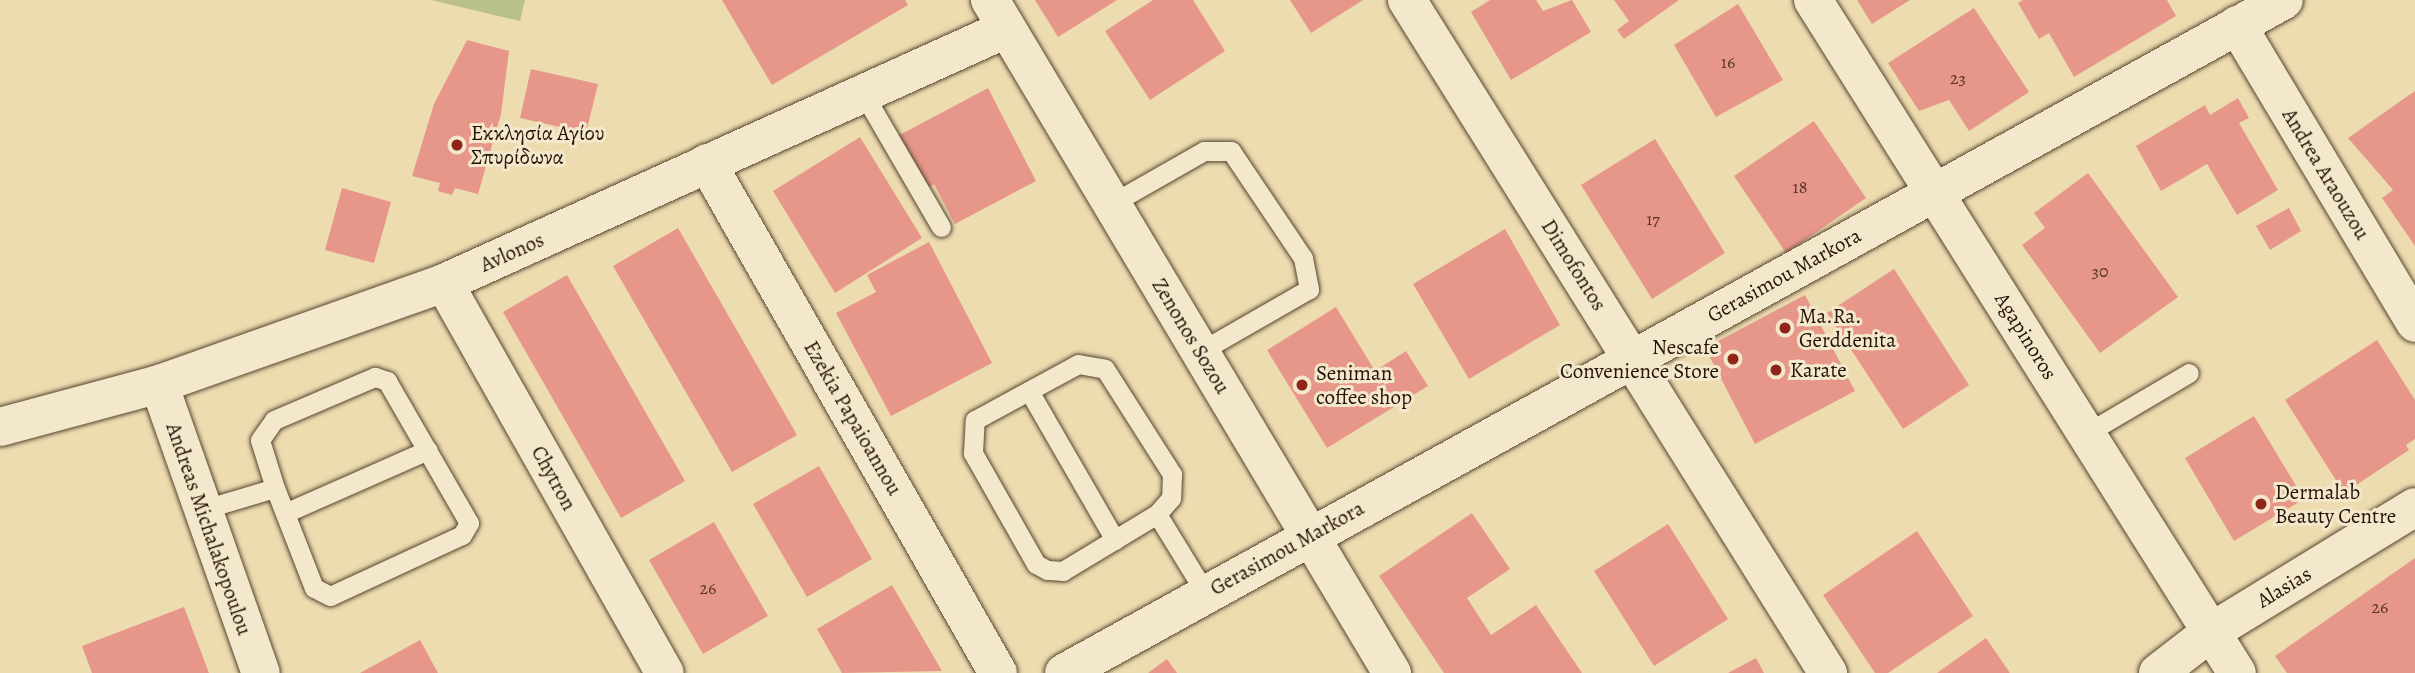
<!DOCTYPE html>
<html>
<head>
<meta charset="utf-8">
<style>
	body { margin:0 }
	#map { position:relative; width:2415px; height:673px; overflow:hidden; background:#eddcaf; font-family:Alegreya,serif }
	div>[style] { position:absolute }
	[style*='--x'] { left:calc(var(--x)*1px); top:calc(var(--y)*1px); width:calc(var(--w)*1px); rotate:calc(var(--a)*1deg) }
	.green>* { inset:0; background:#b9c08a }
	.building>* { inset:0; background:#e7978a }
	.roads { filter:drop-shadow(0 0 2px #564532) drop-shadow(0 0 2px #564532) }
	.service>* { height:19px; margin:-9.5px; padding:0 9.5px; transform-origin:9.5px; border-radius:9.5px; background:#f3e8cb }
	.minor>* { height:38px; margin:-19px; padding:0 19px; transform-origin:19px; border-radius:19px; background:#f3e8cb }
	.tertiary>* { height:38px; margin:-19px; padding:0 19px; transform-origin:19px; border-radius:19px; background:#f3e8cb }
	.dots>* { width:19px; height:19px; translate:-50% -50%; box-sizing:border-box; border:4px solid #f3e8cb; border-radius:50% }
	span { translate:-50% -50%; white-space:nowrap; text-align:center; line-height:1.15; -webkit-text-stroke:6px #f3e8cb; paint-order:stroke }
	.number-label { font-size:18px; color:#553429 }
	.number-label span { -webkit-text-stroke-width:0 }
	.poi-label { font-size:21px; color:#241309 }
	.left { translate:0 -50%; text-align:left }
	.right { translate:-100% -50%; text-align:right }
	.street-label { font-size:21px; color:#241309 }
</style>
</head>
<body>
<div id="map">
	<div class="green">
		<i style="clip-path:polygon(431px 0,525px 0,520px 21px)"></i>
	</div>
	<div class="building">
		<i style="clip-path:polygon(722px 0,905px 0,908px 5px,772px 85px)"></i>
		<i style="clip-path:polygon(1035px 0,1117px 0,1058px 37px)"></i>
		<i style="clip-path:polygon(1153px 0,1193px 0,1225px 51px,1150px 100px,1105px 31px)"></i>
		<i style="clip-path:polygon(1290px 0,1363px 0,1311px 33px)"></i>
		<i style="clip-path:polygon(1490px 0,1536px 0,1543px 11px,1572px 0,1591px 32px,1511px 80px,1471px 12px)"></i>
		<i style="clip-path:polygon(1614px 0,1679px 0,1624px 39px,1617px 30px,1629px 21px)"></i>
		<i style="clip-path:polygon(1857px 0,1910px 0,1872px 24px)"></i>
		<i style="clip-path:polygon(2023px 0,2167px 0,2176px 16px,2074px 77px,2049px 33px,2039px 39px,2018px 3px)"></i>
		<i style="clip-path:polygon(1738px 4px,1783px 80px,1716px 117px,1674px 45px)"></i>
		<i style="clip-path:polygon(1974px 8px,2029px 92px,1969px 131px,1949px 100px,1919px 111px,1888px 63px)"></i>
		<i style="clip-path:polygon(467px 40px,509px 51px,501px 114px,478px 194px,455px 188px,452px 195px,438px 191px,440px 183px,412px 176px,434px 104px)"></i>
		<i style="clip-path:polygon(531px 69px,598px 84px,586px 133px,520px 118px)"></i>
		<i style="clip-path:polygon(988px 88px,1036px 181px,955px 224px,934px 184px,922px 191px,894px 138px)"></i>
		<i style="clip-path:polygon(2415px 91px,2415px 246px,2382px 198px,2393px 190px,2348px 138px)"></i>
		<i style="clip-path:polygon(2238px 98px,2249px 118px,2239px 123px,2278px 190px,2237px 215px,2207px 164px,2161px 191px,2136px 146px,2205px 105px,2210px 115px)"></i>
		<i style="clip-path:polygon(1814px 121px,1866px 198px,1786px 253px,1734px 176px)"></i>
		<i style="clip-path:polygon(860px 137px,922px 238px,835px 293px,773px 191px)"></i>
		<i style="clip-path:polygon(1655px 139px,1725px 253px,1652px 299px,1581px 185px)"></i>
		<i style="clip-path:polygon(2088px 173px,2178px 297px,2100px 353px,2022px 245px,2045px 228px,2034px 213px)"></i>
		<i style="clip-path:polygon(342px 188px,391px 202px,374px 263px,325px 250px)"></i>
		<i style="clip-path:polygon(2289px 208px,2301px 231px,2270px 250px,2256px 226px)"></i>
		<i style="clip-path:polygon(678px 228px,797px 435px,732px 472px,613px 266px)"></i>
		<i style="clip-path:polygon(1505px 229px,1560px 325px,1469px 379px,1413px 284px)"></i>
		<i style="clip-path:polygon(929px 242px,992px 363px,891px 416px,836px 313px,876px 292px,867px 275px)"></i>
		<i style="clip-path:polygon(1894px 269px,1969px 385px,1903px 429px,1827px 313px)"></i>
		<i style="clip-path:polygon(567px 275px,685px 481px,621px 518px,503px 312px)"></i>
		<i style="clip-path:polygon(1805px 295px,1855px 391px,1755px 444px,1705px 348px)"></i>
		<i style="clip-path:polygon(1336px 307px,1375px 371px,1406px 351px,1428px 386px,1327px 448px,1267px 350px)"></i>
		<i style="clip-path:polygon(2377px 340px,2415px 400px,2415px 439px,2406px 445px,2409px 450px,2344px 493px,2285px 400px)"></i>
		<i style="clip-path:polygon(2254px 416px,2304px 499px,2234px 541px,2185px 458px)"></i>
		<i style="clip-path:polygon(819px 466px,872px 559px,807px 597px,753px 504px)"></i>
		<i style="clip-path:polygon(1472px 513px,1510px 569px,1467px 598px,1491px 635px,1536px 605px,1582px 673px,1444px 673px,1379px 576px)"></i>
		<i style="clip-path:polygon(714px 522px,768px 616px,703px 654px,649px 560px)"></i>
		<i style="clip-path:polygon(1668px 524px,1728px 619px,1654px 666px,1594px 571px)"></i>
		<i style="clip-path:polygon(1917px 531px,1973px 616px,1888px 673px,1875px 673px,1823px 595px)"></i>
		<i style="clip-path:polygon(2415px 558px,2415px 673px,2287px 673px,2275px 656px)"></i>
		<i style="clip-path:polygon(892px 585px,942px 671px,842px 673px,817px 629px)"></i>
		<i style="clip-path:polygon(184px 607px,209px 673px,92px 673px,82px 646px)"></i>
		<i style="clip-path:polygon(1986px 638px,2010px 673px,1937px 673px)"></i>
		<i style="clip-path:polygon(420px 640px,438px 673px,360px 673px)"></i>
		<i style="clip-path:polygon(1756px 658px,1764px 673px,1728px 673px)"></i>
		<i style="clip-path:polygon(1167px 659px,1177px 673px,1148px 673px)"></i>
	</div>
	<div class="roads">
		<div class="service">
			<i style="--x:863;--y:93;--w:155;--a:59.8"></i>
			<i style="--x:1111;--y:204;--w:107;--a:-29.7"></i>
			<i style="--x:1204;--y:151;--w:27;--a:0"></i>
			<i style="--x:1231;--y:151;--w:129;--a:56.1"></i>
			<i style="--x:1303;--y:258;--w:32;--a:79"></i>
			<i style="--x:1309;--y:289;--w:125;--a:150.1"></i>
			<i style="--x:1029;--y:391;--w:172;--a:60"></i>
			<i style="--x:2087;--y:433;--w:118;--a:-30.5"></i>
			<i style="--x:201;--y:510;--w:77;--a:-16.6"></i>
			<i style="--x:275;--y:488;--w:50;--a:-107.4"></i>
			<i style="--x:260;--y:440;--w:24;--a:-55"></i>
			<i style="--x:274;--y:420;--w:110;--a:-23.1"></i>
			<i style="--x:375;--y:377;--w:13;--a:18"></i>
			<i style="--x:387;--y:381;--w:164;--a:60"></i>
			<i style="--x:469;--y:523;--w:14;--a:120"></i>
			<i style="--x:462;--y:535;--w:145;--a:155.2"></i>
			<i style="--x:330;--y:596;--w:18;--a:-153"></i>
			<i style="--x:314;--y:588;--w:107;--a:-111.3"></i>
			<i style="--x:285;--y:513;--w:156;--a:-23.8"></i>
			<i style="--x:1157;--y:514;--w:110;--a:148.8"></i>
			<i style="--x:1063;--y:571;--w:16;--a:-176"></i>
			<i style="--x:1047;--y:570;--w:13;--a:-151"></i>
			<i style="--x:1036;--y:564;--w:128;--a:-119.6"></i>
			<i style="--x:973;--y:453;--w:33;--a:-87"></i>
			<i style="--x:975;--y:420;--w:117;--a:-28.5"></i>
			<i style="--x:1078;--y:364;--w:27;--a:10"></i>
			<i style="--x:1105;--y:369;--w:125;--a:57.5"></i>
			<i style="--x:1172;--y:474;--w:24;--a:92"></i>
			<i style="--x:1171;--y:498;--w:21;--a:131"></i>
			<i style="--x:1157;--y:514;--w:94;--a:58.5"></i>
		</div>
		<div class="minor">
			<i style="--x:990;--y:0;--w:784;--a:59.15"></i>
			<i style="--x:1407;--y:0;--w:794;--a:57.97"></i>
			<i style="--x:1813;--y:0;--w:795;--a:57.79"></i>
			<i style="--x:2237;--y:25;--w:347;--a:59.1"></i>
			<i style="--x:707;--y:163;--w:587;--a:60.29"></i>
			<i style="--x:444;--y:283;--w:448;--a:60.5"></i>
			<i style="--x:159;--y:384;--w:306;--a:70.6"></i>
			<i style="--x:0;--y:427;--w:165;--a:-15.1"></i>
			<i style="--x:159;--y:384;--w:302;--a:-19.5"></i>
			<i style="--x:444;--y:283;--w:617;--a:-24.32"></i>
			<i style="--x:2158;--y:673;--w:67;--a:-37.7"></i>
			<i style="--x:2211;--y:632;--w:239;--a:-31.5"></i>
		</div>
		<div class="tertiary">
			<i style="--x:1064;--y:673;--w:1393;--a:-28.88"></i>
		</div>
	</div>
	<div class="dots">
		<i style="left:457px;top:145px;background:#8f2418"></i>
		<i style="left:1785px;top:328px;background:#8f2418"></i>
		<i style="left:1733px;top:359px;background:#8f2418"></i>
		<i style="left:1776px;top:370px;background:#8f2418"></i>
		<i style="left:1302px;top:385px;background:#8f2418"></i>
		<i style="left:2261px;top:504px;background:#8f2418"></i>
	</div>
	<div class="number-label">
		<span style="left:1728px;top:62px">16</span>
		<span style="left:1958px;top:78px">23</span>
		<span style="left:1800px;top:187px">18</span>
		<span style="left:1653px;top:219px">17</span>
		<span style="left:2100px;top:271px">30</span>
		<span style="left:708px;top:588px">26</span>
		<span style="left:2380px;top:607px">26</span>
	</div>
	<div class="poi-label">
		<span class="left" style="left:471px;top:145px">Εκκλησία Αγίου<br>Σπυρίδωνα</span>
		<span class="left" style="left:1799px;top:328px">Ma.Ra.<br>Gerddenita</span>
		<span class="right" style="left:1719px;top:359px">Nescafe<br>Convenience Store</span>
		<span class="left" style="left:1790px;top:370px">Karate</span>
		<span class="left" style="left:1316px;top:385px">Seniman<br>coffee shop</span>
		<span class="left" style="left:2275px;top:504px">Dermalab<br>Beauty Centre</span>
	</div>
	<div class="street-label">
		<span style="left:2326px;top:174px;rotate:59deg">Andrea Araouzou</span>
		<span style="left:512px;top:252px;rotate:-24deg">Avlonos</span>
		<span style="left:1574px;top:265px;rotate:58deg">Dimofontos</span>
		<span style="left:1784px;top:275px;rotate:-29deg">Gerasimou Markora</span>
		<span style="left:1191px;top:336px;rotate:59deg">Zenonos Sozou</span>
		<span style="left:2026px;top:336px;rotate:58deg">Agapinoros</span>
		<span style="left:853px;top:418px;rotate:60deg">Ezekia Papaioannou</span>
		<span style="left:554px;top:478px;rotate:61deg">Chytron</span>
		<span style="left:209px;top:529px;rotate:71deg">Andreas Michalakopoulou</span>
		<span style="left:1287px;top:548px;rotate:-29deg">Gerasimou Markora</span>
		<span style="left:2284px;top:587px;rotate:-31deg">Alasias</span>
	</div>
</div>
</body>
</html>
